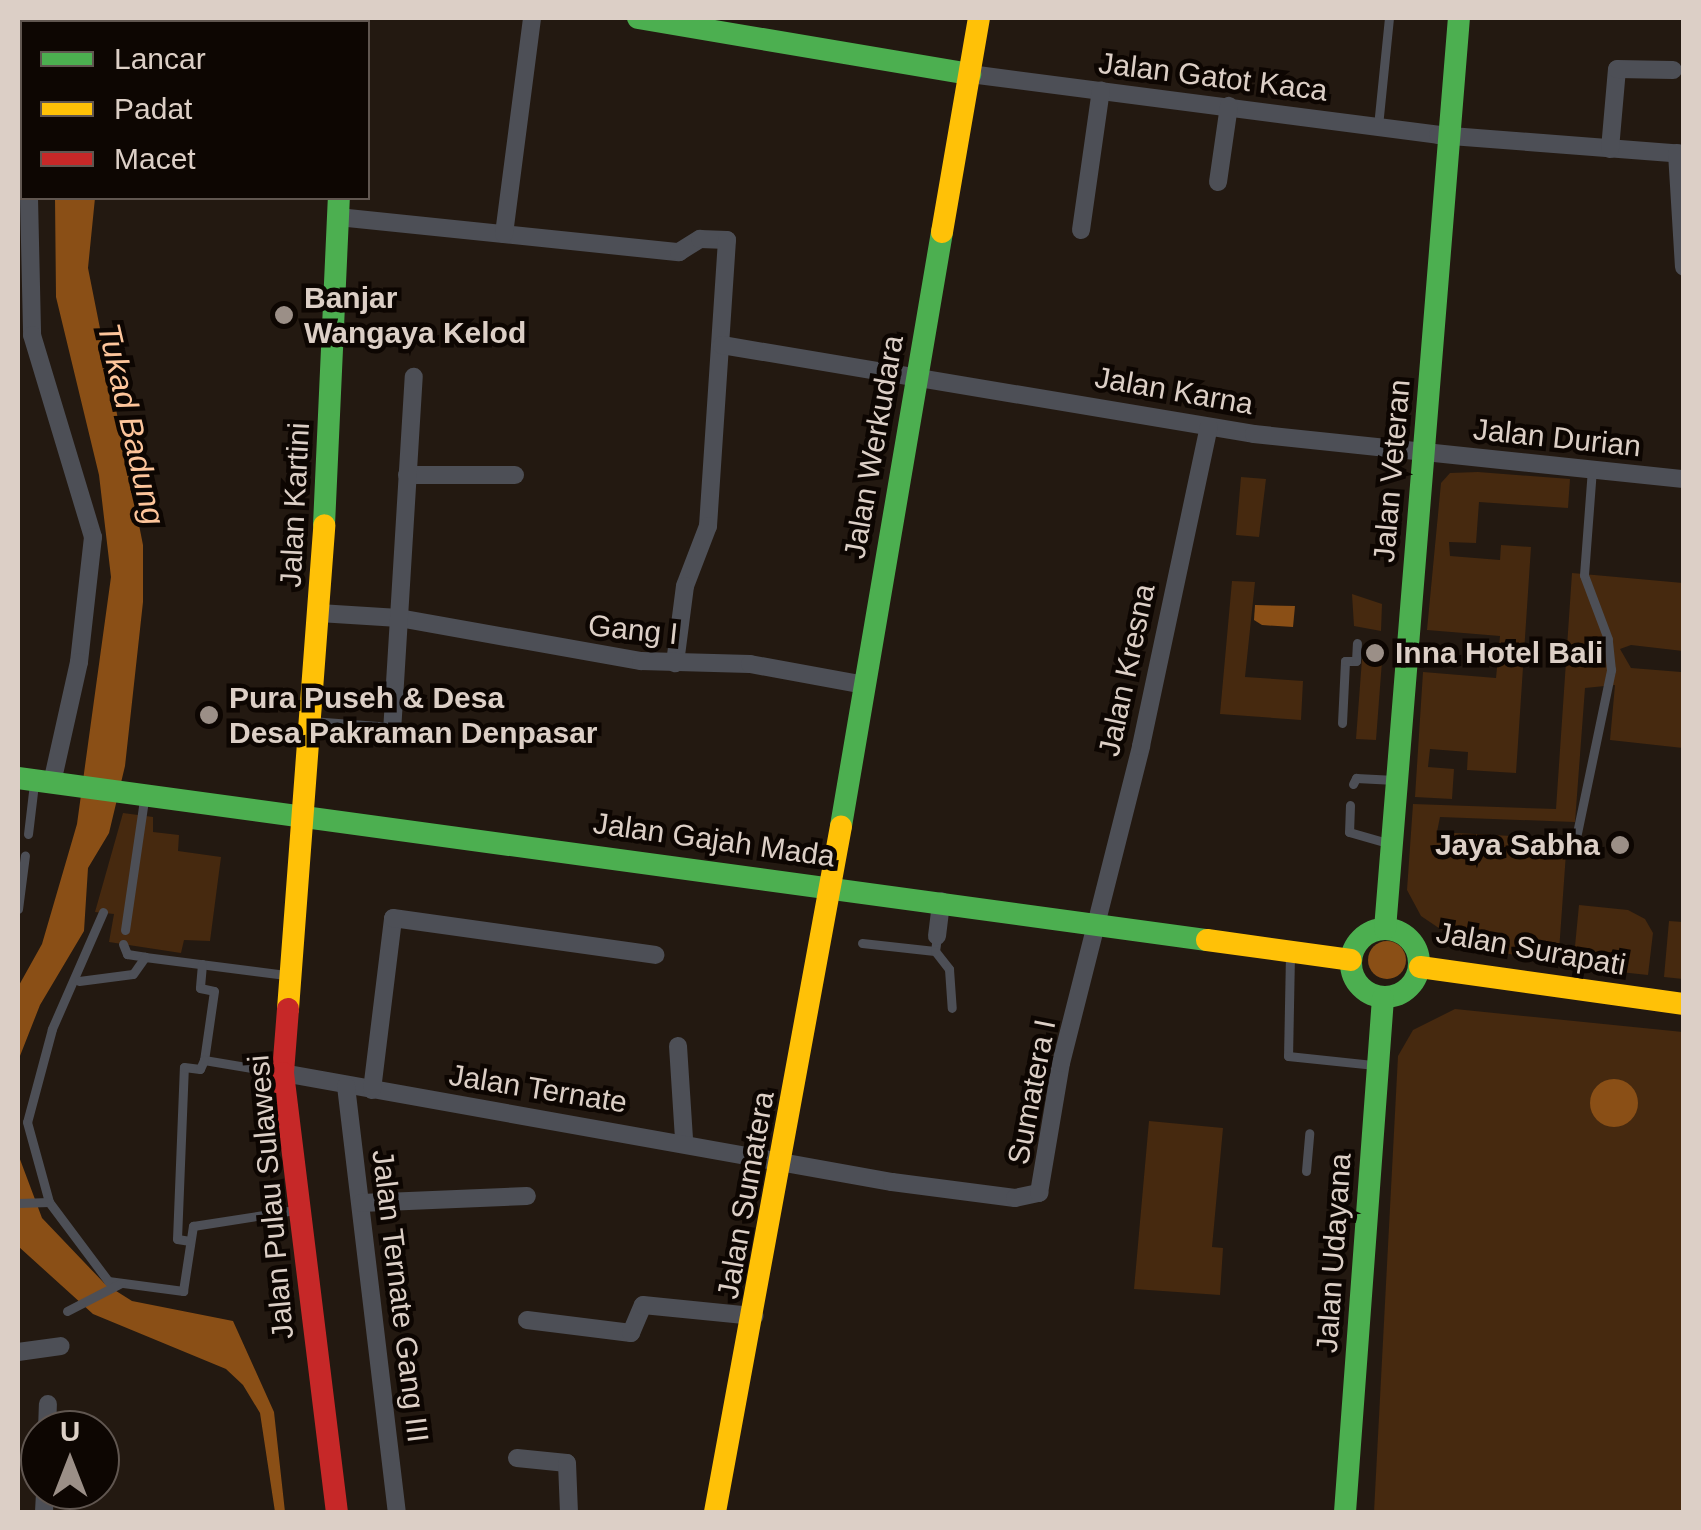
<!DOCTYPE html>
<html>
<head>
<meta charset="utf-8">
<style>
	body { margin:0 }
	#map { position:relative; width:1701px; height:1530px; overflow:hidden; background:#231911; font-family:Arial,sans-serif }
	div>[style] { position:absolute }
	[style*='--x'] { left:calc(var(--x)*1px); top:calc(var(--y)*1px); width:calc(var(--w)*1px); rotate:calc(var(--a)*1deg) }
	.green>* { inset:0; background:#46290f }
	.water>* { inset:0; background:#8a4f16 }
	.round { border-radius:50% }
	.lane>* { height:9px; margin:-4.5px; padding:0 4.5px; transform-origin:4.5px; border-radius:4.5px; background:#4d4f56 }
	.street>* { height:18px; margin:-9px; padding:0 9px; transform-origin:9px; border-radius:9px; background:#4d4f56 }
	.fast>* { height:22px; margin:-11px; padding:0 11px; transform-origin:11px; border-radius:11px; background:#4caf50 }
	.fast>.ring { margin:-11px; padding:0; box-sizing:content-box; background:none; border:22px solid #4caf50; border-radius:50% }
	.slow>* { height:22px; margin:-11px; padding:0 11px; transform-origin:11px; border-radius:11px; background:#ffc107 }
	.jam>* { height:22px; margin:-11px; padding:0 11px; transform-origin:11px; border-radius:11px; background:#c62828 }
	.dots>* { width:28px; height:28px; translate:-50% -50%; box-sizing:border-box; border:5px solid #0d0602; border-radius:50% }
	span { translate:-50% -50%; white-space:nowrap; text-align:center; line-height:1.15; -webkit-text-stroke:9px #0d0602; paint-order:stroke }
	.street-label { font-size:30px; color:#dccfc6 }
	.poi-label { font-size:30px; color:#dccfc6; font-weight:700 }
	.left { translate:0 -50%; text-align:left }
	.right { translate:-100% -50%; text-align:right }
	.water-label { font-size:32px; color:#fdc59b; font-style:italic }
	.frame { position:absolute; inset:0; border:20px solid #dccfc6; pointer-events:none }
	.legend { position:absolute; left:20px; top:20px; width:350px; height:180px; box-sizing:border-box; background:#0d0602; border:2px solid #605650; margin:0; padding:12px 18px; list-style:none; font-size:30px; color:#dccfc6 }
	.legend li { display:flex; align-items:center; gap:20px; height:50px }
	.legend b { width:50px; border:2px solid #605650 }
	.north { position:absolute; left:20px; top:1410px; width:100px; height:100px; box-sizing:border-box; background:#0d0602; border:2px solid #605650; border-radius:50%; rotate:0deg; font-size:28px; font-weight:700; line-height:40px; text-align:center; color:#dccfc6 }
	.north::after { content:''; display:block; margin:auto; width:35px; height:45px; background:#9b8f87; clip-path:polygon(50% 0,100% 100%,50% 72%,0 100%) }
</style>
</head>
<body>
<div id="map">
	<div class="green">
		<i style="clip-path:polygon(1478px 472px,1570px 479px,1568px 508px,1479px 502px,1476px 543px,1449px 542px,1450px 556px,1500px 560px,1501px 545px,1531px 547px,1516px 773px,1467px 770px,1468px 752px,1430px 749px,1428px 767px,1454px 769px,1452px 799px,1415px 797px,1423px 672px,1496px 678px,1500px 636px,1427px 630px,1441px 483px,1450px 473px)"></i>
		<i style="clip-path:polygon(1241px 477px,1266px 479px,1259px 537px,1236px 535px)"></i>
		<i style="clip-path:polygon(evenodd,1572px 573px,1683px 583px,1683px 748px,1610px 740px,1615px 685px,1585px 688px,1575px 822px,1440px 817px,1437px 832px,1567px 839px,1558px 965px,1461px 943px,1421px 916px,1407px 890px,1413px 804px,1556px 809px,1572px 573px,1631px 645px,1683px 651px,1681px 672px,1631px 668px,1620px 649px,1631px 645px)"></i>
		<i style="clip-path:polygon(1232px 581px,1255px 582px,1245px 677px,1303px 681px,1301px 720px,1220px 714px)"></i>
		<i style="clip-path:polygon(1352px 594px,1382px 604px,1381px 631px,1354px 626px)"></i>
		<i style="clip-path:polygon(1362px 659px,1382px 661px,1376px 740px,1356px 739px)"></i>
		<i style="clip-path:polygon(123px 813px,153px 817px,153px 832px,179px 835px,178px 851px,221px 857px,210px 941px,184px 940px,181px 953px,109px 942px,114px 914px,95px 912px)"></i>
		<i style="clip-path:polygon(1579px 905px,1628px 910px,1645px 919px,1653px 933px,1648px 975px,1573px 967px)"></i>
		<i style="clip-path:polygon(1669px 921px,1683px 922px,1683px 979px,1664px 977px)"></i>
		<i style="clip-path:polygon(1455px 1009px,1683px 1032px,1683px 1512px,1374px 1512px,1398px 1056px,1413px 1030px)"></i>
		<i style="clip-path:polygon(1149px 1121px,1223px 1128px,1212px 1247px,1223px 1248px,1220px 1295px,1134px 1289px)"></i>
	</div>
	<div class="water">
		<i style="clip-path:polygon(55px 198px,95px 198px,88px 268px,143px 545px,143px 602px,125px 766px,109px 833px,88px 868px,84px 931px,40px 1005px,18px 1061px,18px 987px,42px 944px,77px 824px,111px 577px,99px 475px,56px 297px)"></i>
		<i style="clip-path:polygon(1255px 605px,1295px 606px,1293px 627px,1262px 625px,1254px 620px)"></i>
		<i class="round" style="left:1368px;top:941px;width:38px;height:38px"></i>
		<i class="round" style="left:1590px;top:1079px;width:48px;height:48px"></i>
		<i style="clip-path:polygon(18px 1154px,42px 1218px,105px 1284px,132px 1301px,233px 1321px,274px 1412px,285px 1512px,275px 1512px,260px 1413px,243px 1385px,226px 1369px,93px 1314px,19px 1247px)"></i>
	</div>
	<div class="lane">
		<i style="--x:1378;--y:126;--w:109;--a:-84.2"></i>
		<i style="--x:1342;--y:723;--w:62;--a:-87.2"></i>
		<i style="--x:1345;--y:661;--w:11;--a:0"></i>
		<i style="--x:1356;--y:661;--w:18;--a:-87"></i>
		<i style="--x:1353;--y:784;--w:7;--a:-63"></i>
		<i style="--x:1356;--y:778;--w:39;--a:3"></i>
		<i style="--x:1350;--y:805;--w:27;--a:92"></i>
		<i style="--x:1349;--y:832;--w:40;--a:16"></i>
		<i style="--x:1577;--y:833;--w:167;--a:-78.2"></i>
		<i style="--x:1611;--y:670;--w:31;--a:-96"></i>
		<i style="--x:1608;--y:639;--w:68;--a:-110.6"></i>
		<i style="--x:1584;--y:575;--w:106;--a:-85.7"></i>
		<i style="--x:28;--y:834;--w:50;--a:-83.2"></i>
		<i style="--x:18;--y:909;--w:54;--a:-82.6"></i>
		<i style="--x:103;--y:912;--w:128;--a:113.6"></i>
		<i style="--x:52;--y:1029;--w:96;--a:105"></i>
		<i style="--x:27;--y:1122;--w:83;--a:74.6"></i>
		<i style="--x:49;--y:1202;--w:99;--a:53.2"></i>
		<i style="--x:108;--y:1281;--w:76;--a:7.6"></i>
		<i style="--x:183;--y:1291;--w:66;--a:-81.3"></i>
		<i style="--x:193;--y:1226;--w:103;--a:-8.9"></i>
		<i style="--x:125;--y:930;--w:132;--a:-81.7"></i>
		<i style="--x:862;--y:943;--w:73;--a:6.3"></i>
		<i style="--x:935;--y:951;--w:15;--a:-82"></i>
		<i style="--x:123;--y:944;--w:11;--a:68"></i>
		<i style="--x:127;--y:954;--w:18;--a:9"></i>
		<i style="--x:145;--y:957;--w:142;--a:7.3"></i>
		<i style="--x:935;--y:951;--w:23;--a:52"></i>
		<i style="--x:949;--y:969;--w:39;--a:86"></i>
		<i style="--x:1290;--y:954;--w:102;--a:91.1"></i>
		<i style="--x:1288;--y:1056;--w:85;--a:6"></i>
		<i style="--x:202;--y:964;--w:24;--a:95"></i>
		<i style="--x:200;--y:988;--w:14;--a:12"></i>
		<i style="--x:214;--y:991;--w:70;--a:98.2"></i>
		<i style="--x:204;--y:1060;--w:79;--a:9.5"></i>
		<i style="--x:79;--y:981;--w:54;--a:-7.4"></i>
		<i style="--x:133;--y:974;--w:21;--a:-55"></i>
		<i style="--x:1306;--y:1171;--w:38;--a:-85"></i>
		<i style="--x:18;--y:1203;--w:31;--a:-2"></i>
		<i style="--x:190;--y:1241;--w:13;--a:-171"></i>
		<i style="--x:177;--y:1239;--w:172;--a:-87.7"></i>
		<i style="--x:184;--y:1067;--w:16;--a:7"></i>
		<i style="--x:200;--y:1069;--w:10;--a:-66"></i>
		<i style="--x:67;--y:1311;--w:61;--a:-27.4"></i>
	</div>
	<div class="street">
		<i style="--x:120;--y:18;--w:4;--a:76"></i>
		<i style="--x:970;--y:74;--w:472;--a:7.4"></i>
		<i style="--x:1438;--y:135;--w:247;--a:4.4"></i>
		<i style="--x:1610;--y:149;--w:80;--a:-85"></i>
		<i style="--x:1617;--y:69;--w:56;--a:1"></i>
		<i style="--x:18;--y:150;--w:4;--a:14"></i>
		<i style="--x:1677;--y:153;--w:114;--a:86.5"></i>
		<i style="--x:1218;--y:182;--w:77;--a:-81.8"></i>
		<i style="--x:29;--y:198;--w:137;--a:88.7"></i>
		<i style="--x:32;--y:335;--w:211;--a:73.2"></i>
		<i style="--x:93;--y:537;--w:126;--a:96.4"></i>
		<i style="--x:79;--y:662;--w:124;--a:102.6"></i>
		<i style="--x:338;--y:217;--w:343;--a:5.9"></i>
		<i style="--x:679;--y:252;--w:25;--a:-32"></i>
		<i style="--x:700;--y:239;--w:27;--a:2"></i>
		<i style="--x:727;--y:240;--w:287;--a:93.8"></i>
		<i style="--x:708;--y:526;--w:64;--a:111"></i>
		<i style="--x:685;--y:586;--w:78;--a:97.4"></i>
		<i style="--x:1081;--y:230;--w:141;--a:-81.9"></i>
		<i style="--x:504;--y:234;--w:218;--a:-82.6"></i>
		<i style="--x:722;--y:345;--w:539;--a:9.5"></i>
		<i style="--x:1254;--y:434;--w:432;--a:6"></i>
		<i style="--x:407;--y:475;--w:108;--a:0"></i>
		<i style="--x:319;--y:613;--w:80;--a:3.6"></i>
		<i style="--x:399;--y:618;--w:246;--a:10.1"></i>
		<i style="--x:641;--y:661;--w:109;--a:1.6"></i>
		<i style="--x:750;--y:664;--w:116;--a:10.4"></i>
		<i style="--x:311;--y:726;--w:81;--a:4.2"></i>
		<i style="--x:392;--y:732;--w:356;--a:-86.5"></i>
		<i style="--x:937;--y:936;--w:35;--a:-83"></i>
		<i style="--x:678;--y:1046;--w:94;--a:86.3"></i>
		<i style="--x:283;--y:1073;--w:619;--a:10.15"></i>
		<i style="--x:892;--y:1182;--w:124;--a:7.4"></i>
		<i style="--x:1015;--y:1198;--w:25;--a:-12"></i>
		<i style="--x:1039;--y:1193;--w:132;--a:-80.4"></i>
		<i style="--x:1061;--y:1063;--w:327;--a:-75.8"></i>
		<i style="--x:1141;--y:746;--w:326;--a:-78"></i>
		<i style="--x:346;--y:1086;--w:429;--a:83.2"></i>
		<i style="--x:372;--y:1090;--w:173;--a:-83"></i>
		<i style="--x:393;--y:918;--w:265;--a:8"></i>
		<i style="--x:361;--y:1203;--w:166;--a:-2.4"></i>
		<i style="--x:527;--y:1320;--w:105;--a:7.1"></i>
		<i style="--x:631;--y:1333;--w:30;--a:-67"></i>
		<i style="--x:643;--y:1305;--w:112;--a:5.7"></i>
		<i style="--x:18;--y:1352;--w:43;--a:-7.9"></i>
		<i style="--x:47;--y:1430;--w:26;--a:-88"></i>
		<i style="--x:517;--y:1458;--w:50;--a:5.7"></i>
		<i style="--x:567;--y:1463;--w:49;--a:87.7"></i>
		<i style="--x:44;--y:1512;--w:22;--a:-87"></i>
	</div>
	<div class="fast">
		<i style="--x:344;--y:18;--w:4;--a:90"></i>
		<i style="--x:638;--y:18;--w:337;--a:9.6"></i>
		<i style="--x:324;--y:525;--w:327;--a:-87.4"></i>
		<i style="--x:18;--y:778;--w:1200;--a:7.76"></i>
		<i style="--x:841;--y:826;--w:603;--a:-80.35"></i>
		<i class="ring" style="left:1351px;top:929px;width:46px;height:46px"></i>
		<i style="--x:1385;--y:929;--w:914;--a:-85.36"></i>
		<i style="--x:1345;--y:1512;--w:515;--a:-85.77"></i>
	</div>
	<div class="slow">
		<i style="--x:942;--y:232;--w:217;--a:-80.2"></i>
		<i style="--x:1207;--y:940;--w:145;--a:7.9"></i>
		<i style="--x:1420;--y:967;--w:267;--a:8"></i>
		<i style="--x:288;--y:1009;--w:485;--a:-85.7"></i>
		<i style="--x:715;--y:1512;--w:697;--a:-79.59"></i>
	</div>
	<div class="jam">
		<i style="--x:288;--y:1009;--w:64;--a:94.5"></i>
		<i style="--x:283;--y:1073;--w:442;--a:83"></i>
	</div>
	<div class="dots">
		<i style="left:284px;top:315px;background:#9b8f87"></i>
		<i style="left:1375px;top:653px;background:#9b8f87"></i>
		<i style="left:209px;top:715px;background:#9b8f87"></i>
		<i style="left:1620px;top:845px;background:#9b8f87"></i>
	</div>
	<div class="street-label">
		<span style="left:1213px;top:77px;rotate:7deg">Jalan Gatot Kaca</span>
		<span style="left:1174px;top:391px;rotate:10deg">Jalan Karna</span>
		<span style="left:1557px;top:438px;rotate:6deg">Jalan Durian</span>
		<span style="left:874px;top:447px;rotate:-80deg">Jalan Werkudara</span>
		<span style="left:1392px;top:471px;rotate:-85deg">Jalan Veteran</span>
		<span style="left:295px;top:505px;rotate:-87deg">Jalan Kartini</span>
		<span style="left:633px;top:630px;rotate:6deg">Gang I</span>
		<span style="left:1127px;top:670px;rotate:-78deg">Jalan Kresna</span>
		<span style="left:714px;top:840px;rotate:8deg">Jalan Gajah Mada</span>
		<span style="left:1531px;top:949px;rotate:10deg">Jalan Surapati</span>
		<span style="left:538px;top:1089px;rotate:9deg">Jalan Ternate</span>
		<span style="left:1032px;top:1092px;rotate:-79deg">Sumatera I</span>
		<span style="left:746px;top:1195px;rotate:-80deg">Jalan Sumatera</span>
		<span style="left:271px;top:1197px;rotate:-95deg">Jalan Pulau Sulawesi</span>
		<span style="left:1334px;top:1253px;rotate:-86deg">Jalan Udayana</span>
		<span style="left:400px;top:1296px;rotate:83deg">Jalan Ternate Gang III</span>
	</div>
	<div class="poi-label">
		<span class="left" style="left:304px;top:315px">Banjar<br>Wangaya Kelod</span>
		<span class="left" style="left:1395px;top:653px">Inna Hotel Bali</span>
		<span class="left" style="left:229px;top:715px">Pura Puseh &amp; Desa<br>Desa Pakraman Denpasar</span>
		<span class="right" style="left:1600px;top:845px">Jaya Sabha</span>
	</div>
	<div class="water-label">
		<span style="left:131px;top:424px;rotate:77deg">Tukad Badung</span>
	</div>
	<div class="frame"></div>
	<ul class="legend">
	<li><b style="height:12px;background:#4caf50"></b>Lancar</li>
	<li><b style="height:12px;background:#ffc107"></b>Padat</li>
	<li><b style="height:12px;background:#c62828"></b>Macet</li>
	</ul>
	<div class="north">U</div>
</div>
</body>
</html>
